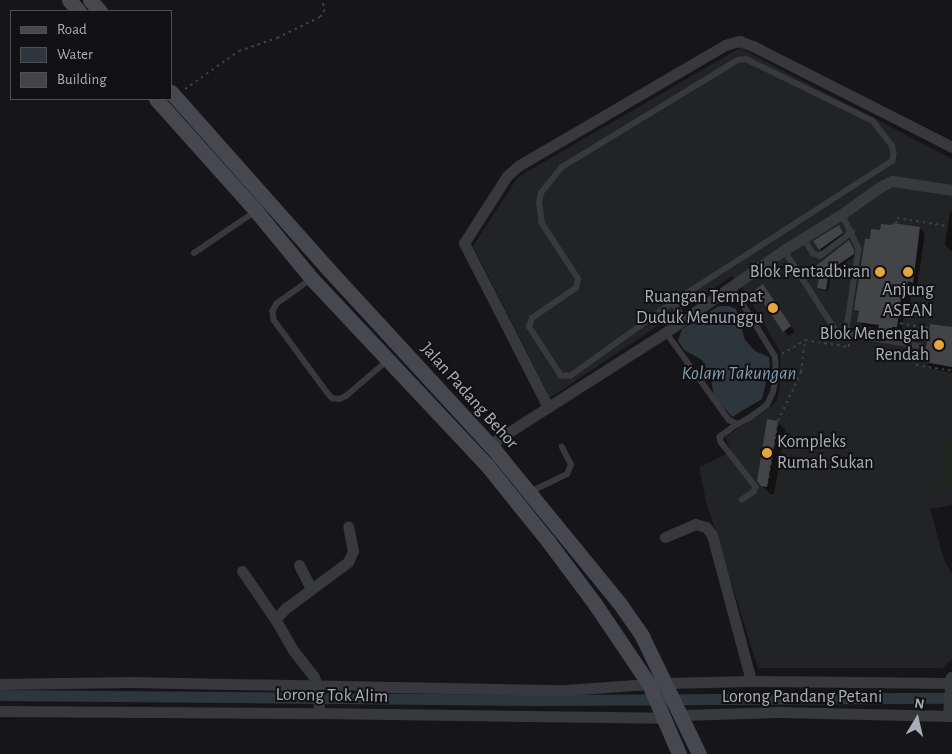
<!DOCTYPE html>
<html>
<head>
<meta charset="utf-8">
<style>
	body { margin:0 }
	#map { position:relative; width:952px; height:754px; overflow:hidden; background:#161618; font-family:"Alegreya Sans",sans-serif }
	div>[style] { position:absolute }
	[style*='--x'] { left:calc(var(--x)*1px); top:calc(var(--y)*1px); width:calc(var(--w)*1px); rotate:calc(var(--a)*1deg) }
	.built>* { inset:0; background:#222325 }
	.green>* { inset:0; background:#1f261f }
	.water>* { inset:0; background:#2d363b }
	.shadow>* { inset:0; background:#0007 }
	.canal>* { height:11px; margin:-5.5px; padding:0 5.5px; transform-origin:5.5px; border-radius:5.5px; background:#2d363b }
	.building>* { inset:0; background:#434448 }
	.path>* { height:2px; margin-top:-1px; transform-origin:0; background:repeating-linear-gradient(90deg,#3e4044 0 2.5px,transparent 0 6.5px) }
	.lane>* { height:5.5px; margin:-2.75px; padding:0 2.75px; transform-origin:2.75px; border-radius:2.75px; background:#38393d }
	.street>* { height:11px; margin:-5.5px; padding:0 5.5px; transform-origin:5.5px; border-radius:5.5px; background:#38393d }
	.secondary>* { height:15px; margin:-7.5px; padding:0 7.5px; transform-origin:7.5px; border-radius:7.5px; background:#46484d }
	.dots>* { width:14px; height:14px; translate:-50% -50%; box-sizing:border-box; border:2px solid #111113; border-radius:50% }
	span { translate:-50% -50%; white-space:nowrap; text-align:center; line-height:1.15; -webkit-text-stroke:4px #111113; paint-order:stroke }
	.poi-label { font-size:18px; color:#a9aeb7 }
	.right { translate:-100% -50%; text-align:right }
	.left { translate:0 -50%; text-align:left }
	.street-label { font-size:18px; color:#a9aeb7 }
	.water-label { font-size:19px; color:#829eb0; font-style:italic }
	.legend { position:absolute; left:10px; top:10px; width:162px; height:90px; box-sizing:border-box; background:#111113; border:1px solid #4e5055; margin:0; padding:6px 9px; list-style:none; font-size:15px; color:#a9aeb7 }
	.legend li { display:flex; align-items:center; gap:10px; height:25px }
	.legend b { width:25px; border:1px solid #4e5055 }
	.north { position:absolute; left:892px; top:694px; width:50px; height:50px; -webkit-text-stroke:4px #111113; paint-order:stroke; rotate:9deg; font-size:14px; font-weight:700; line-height:20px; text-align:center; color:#a9aeb7 }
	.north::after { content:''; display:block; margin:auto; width:18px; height:22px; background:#a9aeb7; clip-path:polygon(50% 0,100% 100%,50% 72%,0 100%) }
</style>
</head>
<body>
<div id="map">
	<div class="built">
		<i style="clip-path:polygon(740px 48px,952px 159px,952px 505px,930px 509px,944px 560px,952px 574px,952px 659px,942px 668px,758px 668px,706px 501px,699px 467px,723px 456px,731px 450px,725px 437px,772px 406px,777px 400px,779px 391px,781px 375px,780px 351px,745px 292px,732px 276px,550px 398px,473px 246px,518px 177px)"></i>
	</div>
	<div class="green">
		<i style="clip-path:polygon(949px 437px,952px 438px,952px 489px,941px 487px)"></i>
	</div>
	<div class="water">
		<i style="clip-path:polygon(719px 306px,729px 306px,736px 309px,745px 340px,755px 351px,769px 357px,770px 365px,762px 399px,732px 417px,714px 396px,710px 374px,702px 360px,684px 350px,678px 341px,682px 329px)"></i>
	</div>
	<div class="shadow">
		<i style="clip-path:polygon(950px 212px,952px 212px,952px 252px,945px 245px)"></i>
		<i style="clip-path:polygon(894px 224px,920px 228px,925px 233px,917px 287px,912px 285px,910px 303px,906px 303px,901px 332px,897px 331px,896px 339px,884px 338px,879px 333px,879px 329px,864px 326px,859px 322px,860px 314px,856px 310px,871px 241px)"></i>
		<i style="clip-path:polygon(840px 229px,844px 235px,822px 252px,814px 241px)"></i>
		<i style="clip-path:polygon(850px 244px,855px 256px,831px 273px,828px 291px,820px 290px,818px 288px,821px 272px)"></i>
		<i style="clip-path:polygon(767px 291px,795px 332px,788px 336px,784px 331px)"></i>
		<i style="clip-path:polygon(952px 329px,952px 373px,933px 369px,925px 362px)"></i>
		<i style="clip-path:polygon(777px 422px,785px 429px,774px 494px,770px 494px,762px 485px)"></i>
	</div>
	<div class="canal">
		<i style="--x:0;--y:695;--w:545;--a:0.53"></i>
		<i style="--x:545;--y:700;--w:407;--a:-0.3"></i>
	</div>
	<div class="building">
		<i style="clip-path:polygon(893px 223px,920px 227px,913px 283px,908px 281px,905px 299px,901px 299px,897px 327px,892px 327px,891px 335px,877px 333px,879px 325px,857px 322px,859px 311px,854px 310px,865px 239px,870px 239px,871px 229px,880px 230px,881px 224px,892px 225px)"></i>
		<i style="clip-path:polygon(839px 225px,843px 233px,819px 250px,813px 241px)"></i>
		<i style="clip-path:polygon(849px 240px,854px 250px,854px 254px,829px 271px,826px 290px,817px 288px,820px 272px,816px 266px)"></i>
		<i style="clip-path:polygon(763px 284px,791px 326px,783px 332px,755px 290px)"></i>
		<i style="clip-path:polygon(930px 324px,952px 327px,952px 367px,924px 362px)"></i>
		<i style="clip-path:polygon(767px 419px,778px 421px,767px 487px,761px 486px,757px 481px)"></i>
	</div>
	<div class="path">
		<i style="--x:185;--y:89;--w:66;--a:-35.1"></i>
		<i style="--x:239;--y:51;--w:40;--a:-18.9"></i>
		<i style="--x:277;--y:38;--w:48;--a:-26"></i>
		<i style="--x:320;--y:17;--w:6;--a:-51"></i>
		<i style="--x:324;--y:12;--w:12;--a:-95"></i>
		<i style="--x:896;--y:223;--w:5;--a:-79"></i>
		<i style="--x:897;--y:218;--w:51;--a:9.1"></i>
		<i style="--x:881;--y:320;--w:59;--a:9.8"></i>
		<i style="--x:939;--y:330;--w:12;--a:95"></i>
		<i style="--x:938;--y:342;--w:14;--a:-176"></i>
		<i style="--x:918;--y:353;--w:12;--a:99"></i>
		<i style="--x:916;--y:365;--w:36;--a:9"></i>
		<i style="--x:782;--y:354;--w:27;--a:-31"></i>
		<i style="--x:805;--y:340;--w:45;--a:9"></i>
		<i style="--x:849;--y:347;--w:4;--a:-90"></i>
		<i style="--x:767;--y:484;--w:64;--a:-80.1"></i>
		<i style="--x:778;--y:421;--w:54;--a:-64.9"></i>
		<i style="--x:801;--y:372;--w:32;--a:-83"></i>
	</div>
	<div class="lane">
		<i style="--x:746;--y:59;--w:141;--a:26"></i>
		<i style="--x:873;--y:121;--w:31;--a:52"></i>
		<i style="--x:892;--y:145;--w:8;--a:76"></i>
		<i style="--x:894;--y:153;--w:8;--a:97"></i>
		<i style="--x:893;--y:161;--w:262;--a:147.2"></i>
		<i style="--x:673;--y:303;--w:125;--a:144.4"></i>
		<i style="--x:571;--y:376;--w:10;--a:180"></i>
		<i style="--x:561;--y:376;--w:59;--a:-123.1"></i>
		<i style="--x:529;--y:327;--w:9;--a:-72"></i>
		<i style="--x:532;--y:318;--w:53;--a:-34.3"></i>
		<i style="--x:576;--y:288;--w:9;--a:-77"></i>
		<i style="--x:578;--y:279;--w:66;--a:-123.2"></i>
		<i style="--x:542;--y:224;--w:21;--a:-98"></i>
		<i style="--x:539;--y:203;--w:10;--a:-79"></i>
		<i style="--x:541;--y:193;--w:33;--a:-51"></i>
		<i style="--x:562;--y:167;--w:206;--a:-31.3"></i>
		<i style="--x:738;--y:60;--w:8;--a:-7"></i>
		<i style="--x:842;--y:214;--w:39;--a:64"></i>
		<i style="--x:859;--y:249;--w:87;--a:98.6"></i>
		<i style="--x:804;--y:239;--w:17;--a:57"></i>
		<i style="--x:813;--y:253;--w:8;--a:23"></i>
		<i style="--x:820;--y:256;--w:40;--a:-37"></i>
		<i style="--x:784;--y:250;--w:98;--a:57.1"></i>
		<i style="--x:837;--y:332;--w:83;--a:9.7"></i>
		<i style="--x:194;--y:253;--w:75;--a:-34.1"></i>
		<i style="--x:312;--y:279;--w:43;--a:144.5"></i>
		<i style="--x:277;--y:304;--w:8;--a:120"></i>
		<i style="--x:273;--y:311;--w:9;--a:84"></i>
		<i style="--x:274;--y:320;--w:89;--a:53.6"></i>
		<i style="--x:327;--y:392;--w:8;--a:50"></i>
		<i style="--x:332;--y:398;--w:7;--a:8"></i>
		<i style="--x:339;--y:399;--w:8;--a:-23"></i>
		<i style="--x:346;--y:396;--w:54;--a:-40.5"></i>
		<i style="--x:673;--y:303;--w:20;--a:53"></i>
		<i style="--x:666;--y:332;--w:108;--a:54.4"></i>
		<i style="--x:729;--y:420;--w:10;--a:24"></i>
		<i style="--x:738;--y:424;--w:13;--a:-29"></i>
		<i style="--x:749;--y:418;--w:22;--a:-36"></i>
		<i style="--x:767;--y:405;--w:14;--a:-65"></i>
		<i style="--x:773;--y:392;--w:16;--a:-79"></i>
		<i style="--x:776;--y:376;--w:19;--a:-93"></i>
		<i style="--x:775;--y:357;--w:82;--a:-121.6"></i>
		<i style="--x:738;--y:424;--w:22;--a:144"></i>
		<i style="--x:720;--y:437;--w:5;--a:79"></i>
		<i style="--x:721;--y:442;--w:57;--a:52.1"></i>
		<i style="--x:756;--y:487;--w:5;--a:112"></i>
		<i style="--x:754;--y:492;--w:14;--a:146"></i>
		<i style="--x:530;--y:492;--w:41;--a:-25.9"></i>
		<i style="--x:567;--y:474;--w:10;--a:-66"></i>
		<i style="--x:571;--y:465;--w:20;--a:-117"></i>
	</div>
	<div class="street">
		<i style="--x:548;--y:407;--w:184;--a:-117.1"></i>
		<i style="--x:464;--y:243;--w:80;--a:-57.3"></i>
		<i style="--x:507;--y:176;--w:15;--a:-42"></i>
		<i style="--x:518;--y:166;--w:240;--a:-30.3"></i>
		<i style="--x:725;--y:45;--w:15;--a:-16"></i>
		<i style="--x:739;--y:41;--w:15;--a:20"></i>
		<i style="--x:753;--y:46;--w:223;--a:26.9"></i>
		<i style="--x:492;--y:447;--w:10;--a:-53"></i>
		<i style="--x:498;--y:439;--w:199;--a:-32.5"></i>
		<i style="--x:666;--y:332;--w:144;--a:-34.8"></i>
		<i style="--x:784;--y:250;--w:68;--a:-31.8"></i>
		<i style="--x:842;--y:214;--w:47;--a:-35.4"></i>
		<i style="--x:880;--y:187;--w:13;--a:-27"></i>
		<i style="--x:892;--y:181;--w:61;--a:8.5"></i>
		<i style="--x:665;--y:537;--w:33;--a:-23"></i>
		<i style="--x:695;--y:524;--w:11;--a:15"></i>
		<i style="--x:706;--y:527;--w:10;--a:53"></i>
		<i style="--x:712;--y:535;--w:151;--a:75"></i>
		<i style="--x:299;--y:565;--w:27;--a:63"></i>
		<i style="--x:242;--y:571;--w:58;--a:55.5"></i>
		<i style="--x:666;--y:683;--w:85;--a:-1.3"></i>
		<i style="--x:751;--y:681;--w:201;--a:0.6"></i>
		<i style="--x:0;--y:684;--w:130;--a:-0.9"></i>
		<i style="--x:130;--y:682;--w:435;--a:1.1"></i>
		<i style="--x:565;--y:690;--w:84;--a:-4.1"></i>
		<i style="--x:0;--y:711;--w:319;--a:0.4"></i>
		<i style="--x:319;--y:713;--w:345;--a:0.8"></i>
		<i style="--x:319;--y:713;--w:25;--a:-92"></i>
		<i style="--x:318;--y:688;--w:12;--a:-110"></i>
		<i style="--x:314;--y:677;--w:34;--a:-128"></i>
		<i style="--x:293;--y:650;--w:36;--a:-120"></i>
		<i style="--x:275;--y:619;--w:16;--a:-45"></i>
		<i style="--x:286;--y:608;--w:77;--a:-36.6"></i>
		<i style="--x:348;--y:562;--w:12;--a:-66"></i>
		<i style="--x:353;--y:551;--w:25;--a:-101"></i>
		<i style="--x:681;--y:715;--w:97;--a:-1.8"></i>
		<i style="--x:778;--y:712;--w:174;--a:1.3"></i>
		<i style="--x:948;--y:716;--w:39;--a:-86"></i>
	</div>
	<div class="secondary">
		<i style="--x:69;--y:0;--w:15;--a:48"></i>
		<i style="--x:90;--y:0;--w:15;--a:48"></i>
		<i style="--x:171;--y:92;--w:238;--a:48.4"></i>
		<i style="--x:329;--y:270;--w:241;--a:47.4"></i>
		<i style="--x:492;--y:447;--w:203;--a:50.8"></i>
		<i style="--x:620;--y:604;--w:39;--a:55"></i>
		<i style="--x:642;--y:636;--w:131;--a:64.2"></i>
		<i style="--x:156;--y:99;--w:150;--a:48.2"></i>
		<i style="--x:256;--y:211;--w:88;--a:50.5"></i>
		<i style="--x:312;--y:279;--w:254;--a:46.8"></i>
		<i style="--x:486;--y:464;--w:99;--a:51.2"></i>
		<i style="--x:548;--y:541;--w:79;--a:53.3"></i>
		<i style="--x:595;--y:604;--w:97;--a:56"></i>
		<i style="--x:649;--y:684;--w:76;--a:66.8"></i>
	</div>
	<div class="dots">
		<i style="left:880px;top:272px;background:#e8a53f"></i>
		<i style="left:908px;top:272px;background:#e8a53f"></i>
		<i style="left:773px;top:308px;background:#e8a53f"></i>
		<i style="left:939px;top:345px;background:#e8a53f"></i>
		<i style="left:767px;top:453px;background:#e8a53f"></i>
	</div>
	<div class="poi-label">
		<span class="right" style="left:870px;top:272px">Blok Pentadbiran</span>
		<span style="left:908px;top:301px">Anjung<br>ASEAN</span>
		<span class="right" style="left:763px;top:308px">Ruangan Tempat<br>Duduk Menunggu</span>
		<span class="right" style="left:929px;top:345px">Blok Menengah<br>Rendah</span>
		<span class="left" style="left:777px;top:453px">Kompleks<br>Rumah Sukan</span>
	</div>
	<div class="street-label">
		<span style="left:469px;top:396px;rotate:48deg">Jalan Padang Behor</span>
		<span style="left:332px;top:696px;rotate:1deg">Lorong Tok Alim</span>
		<span style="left:802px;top:697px">Lorong Pandang Petani</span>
	</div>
	<div class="water-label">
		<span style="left:739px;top:374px">Kolam Takungan</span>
	</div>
	<ul class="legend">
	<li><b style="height:6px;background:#46484d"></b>Road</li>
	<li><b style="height:14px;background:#2d363b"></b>Water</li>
	<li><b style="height:14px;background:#434448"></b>Building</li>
	</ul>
	<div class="north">N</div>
</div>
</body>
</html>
